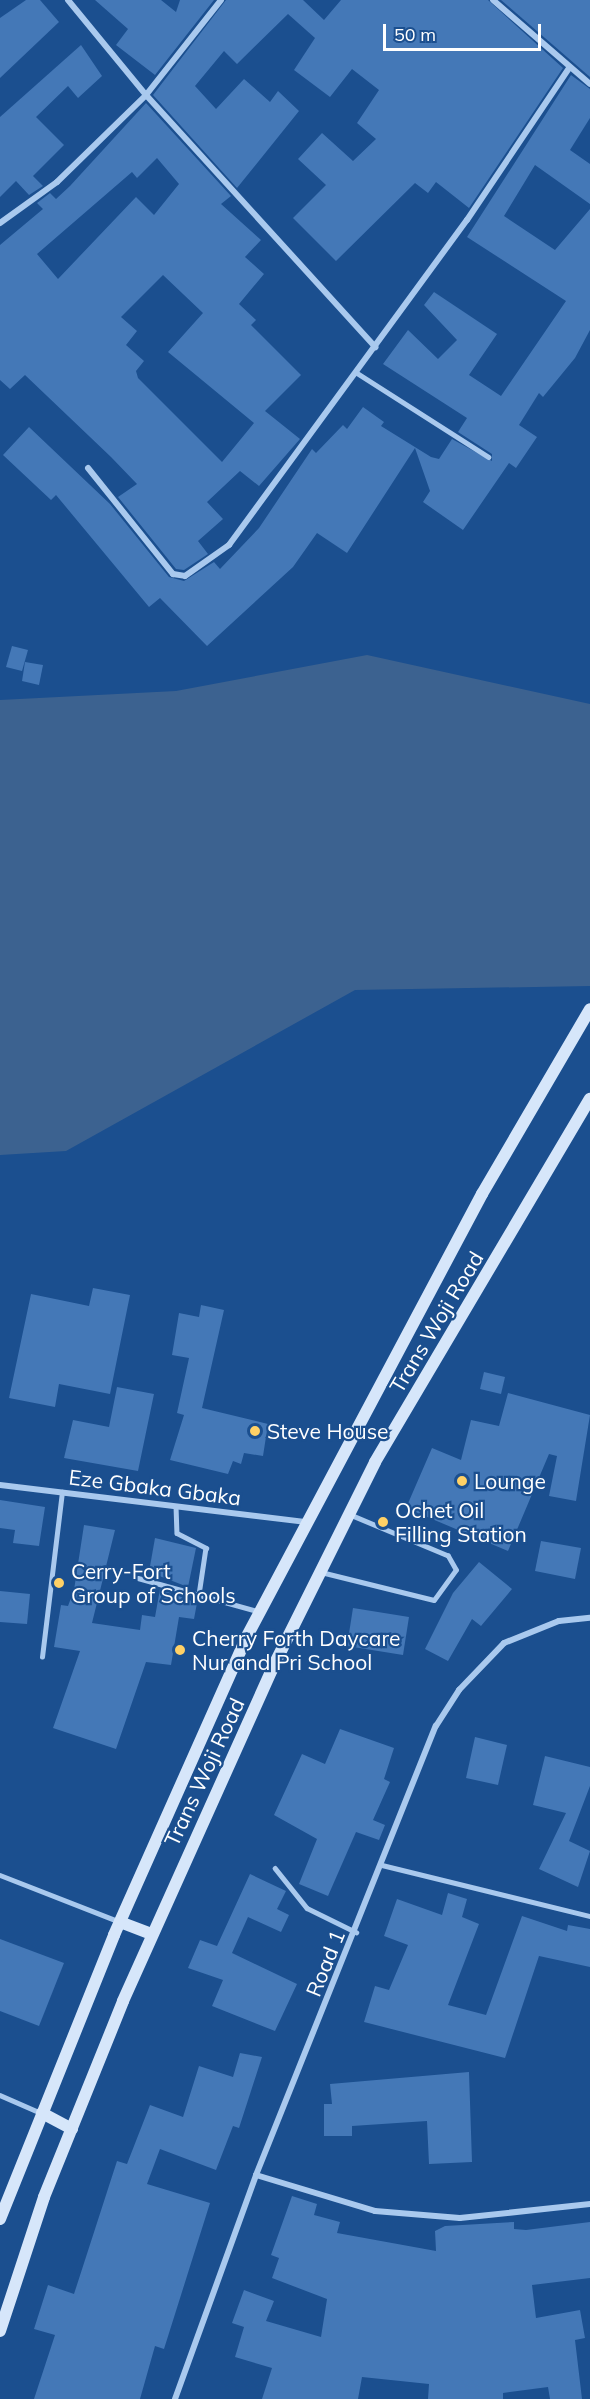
<!DOCTYPE html>
<html>
<head>
<meta charset="utf-8">
<style>
	body { margin:0 }
	#map { position:relative; width:590px; height:2399px; overflow:hidden; background:#1b4f8f; font-family:Mulish,sans-serif }
	div>[style] { position:absolute }
	[style*='--x'] { left:calc(var(--x)*1px); top:calc(var(--y)*1px); width:calc(var(--w)*1px); rotate:calc(var(--a)*1deg) }
	.water>* { inset:0; background:#3c6290 }
	.building>* { inset:0; background:#4478b7 }
	.service>* { height:4.5px; margin:-2.25px; padding:0 2.25px; transform-origin:2.25px; border-radius:2.25px; background:#a9c9ee }
	.minor>* { height:6px; margin:-3px; padding:0 3px; transform-origin:3px; border-radius:3px; background:#a9c9ee }
	.secondary>* { height:12px; margin:-6px; padding:0 6px; transform-origin:6px; border-radius:6px; background:#d6e6fa }
	.dots>* { width:16px; height:16px; translate:-50% -50%; box-sizing:border-box; border:3px solid #1b4f8f; border-radius:50% }
	span { translate:-50% -50%; white-space:nowrap; text-align:center; line-height:1.15; -webkit-text-stroke:4.5px #1b4f8f; paint-order:stroke }
	.street-label { font-size:21px; color:#fff }
	.poi-label { font-size:21px; color:#fff }
	.left { translate:0 -50%; text-align:left }
	.scale { position:absolute; left:383px; top:24px; width:158px; height:27px; box-sizing:border-box; border:3px solid #fff; border-top:0; padding-left:8px; font-size:18px; line-height:21px; white-space:nowrap; color:#fff; -webkit-text-stroke:4px #1b4f8f; paint-order:stroke }
</style>
</head>
<body>
<div id="map">
	<div class="water">
		<i style="clip-path:polygon(367px 655px,590px 704px,590px 986px,355px 990px,66px 1151px,0 1155px,0 700px,176px 691px)"></i>
	</div>
	<div class="building">
		<i style="clip-path:polygon(26px 0,40px 0,59px 22px,0 78px,0 18px)"></i>
		<i style="clip-path:polygon(95px 0,161px 0,176px 12px,180px 0,214px 0,155px 75px,116px 45px,128px 29px)"></i>
		<i style="clip-path:polygon(226px 0,303px 0,324px 20px,341px 0,488px 0,563px 68px,469px 208px,436px 182px,428px 193px,415px 183px,336px 261px,293px 218px,326px 185px,298px 159px,322px 133px,353px 161px,376px 139px,357px 123px,379px 90px,352px 69px,330px 97px,294px 70px,315px 38px,288px 14px,237px 64px,224px 51px,195px 86px,216px 109px,244px 79px,270px 102px,278px 91px,299px 111px,237px 188px,153px 95px)"></i>
		<i style="clip-path:polygon(501px 0,590px 0,590px 77px)"></i>
		<i style="clip-path:polygon(81px 45px,102px 76px,78px 98px,68px 86px,36px 117px,64px 145px,33px 176px,43px 186px,29px 195px,16px 181px,0 197px,0 117px)"></i>
		<i style="clip-path:polygon(571px 75px,590px 89px,590px 118px,570px 150px,590px 164px,590px 204px,535px 165px,504px 216px,555px 250px,590px 209px,590px 330px,575px 358px,543px 397px,539px 393px,519px 425px,537px 437px,516px 468px,509px 463px,463px 530px,423px 502px,430px 491px,415px 448px,347px 553px,317px 533px,293px 567px,207px 646px,160px 598px,149px 607px,56px 495px,51px 500px,3px 455px,29px 427px,110px 504px,169px 577px,184px 581px,214px 562px,220px 569px,259px 528px,312px 449px,316px 453px,343px 425px,347px 429px,363px 407px,384px 422px,381px 426px,431px 457px,439px 459px,452px 439px,492px 461px,492px 454px,458px 432px,467px 418px,383px 364px,408px 330px,438px 359px,457px 340px,424px 305px,434px 292px,497px 334px,469px 375px,501px 396px,566px 301px,467px 237px)"></i>
		<i style="clip-path:polygon(evenodd,146px 103px,231px 196px,221px 204px,261px 240px,245px 257px,264px 274px,239px 304px,256px 320px,251px 325px,301px 375px,265px 411px,300px 439px,259px 486px,240px 471px,207px 502px,223px 519px,198px 541px,208px 554px,184px 570px,176px 569px,118px 497px,137px 484px,111px 457px,25px 375px,10px 389px,0 380px,0 245px,43px 209px,37px 203px,50px 193px,56px 199px,70px 186px,146px 103px,157px 158px,179px 184px,154px 215px,136px 197px,58px 279px,37px 254px,132px 172px,137px 178px,157px 158px,146px 103px,163px 275px,203px 313px,168px 352px,254px 423px,222px 462px,138px 378px,136px 371px,144px 361px,126px 345px,137px 331px,121px 317px,163px 275px)"></i>
		<i style="clip-path:polygon(12px 646px,28px 650px,22px 671px,6px 667px)"></i>
		<i style="clip-path:polygon(25px 662px,43px 665px,39px 685px,22px 681px)"></i>
		<i style="clip-path:polygon(93px 1288px,130px 1295px,110px 1394px,59px 1384px,55px 1407px,9px 1398px,31px 1294px,89px 1306px)"></i>
		<i style="clip-path:polygon(201px 1305px,224px 1310px,202px 1408px,268px 1424px,263px 1456px,244px 1453px,241px 1464px,233px 1461px,228px 1474px,170px 1460px,184px 1415px,177px 1413px,189px 1358px,172px 1355px,179px 1313px,199px 1317px)"></i>
		<i style="clip-path:polygon(484px 1372px,505px 1377px,501px 1394px,480px 1389px)"></i>
		<i style="clip-path:polygon(117px 1387px,154px 1394px,138px 1471px,64px 1458px,73px 1420px,109px 1427px)"></i>
		<i style="clip-path:polygon(508px 1393px,590px 1415px,576px 1501px,549px 1496px,557px 1456px,549px 1454px,508px 1551px,406px 1508px,432px 1448px,461px 1460px,471px 1420px,499px 1426px)"></i>
		<i style="clip-path:polygon(0 1500px,45px 1507px,39px 1546px,13px 1543px,15px 1530px,0 1528px)"></i>
		<i style="clip-path:polygon(84px 1525px,115px 1530px,92px 1623px,140px 1630px,142px 1615px,155px 1617px,160px 1589px,197px 1603px,194px 1619px,179px 1617px,171px 1665px,146px 1662px,116px 1749px,53px 1728px,80px 1651px,54px 1647px,61px 1605px,68px 1606px,74px 1590px)"></i>
		<i style="clip-path:polygon(155px 1538px,196px 1548px,188px 1587px,149px 1572px)"></i>
		<i style="clip-path:polygon(541px 1541px,581px 1548px,575px 1579px,535px 1571px)"></i>
		<i style="clip-path:polygon(479px 1562px,512px 1589px,481px 1626px,472px 1619px,448px 1661px,425px 1649px,453px 1593px)"></i>
		<i style="clip-path:polygon(0 1591px,30px 1594px,27px 1624px,0 1622px)"></i>
		<i style="clip-path:polygon(353px 1608px,409px 1617px,403px 1655px,347px 1646px)"></i>
		<i style="clip-path:polygon(340px 1729px,394px 1748px,384px 1779px,390px 1782px,373px 1820px,385px 1825px,379px 1840px,356px 1832px,328px 1896px,299px 1884px,317px 1839px,274px 1815px,302px 1754px,325px 1764px)"></i>
		<i style="clip-path:polygon(475px 1737px,507px 1745px,498px 1785px,466px 1778px)"></i>
		<i style="clip-path:polygon(545px 1756px,590px 1767px,590px 1786px,569px 1841px,590px 1851px,578px 1887px,539px 1869px,566px 1813px,533px 1805px)"></i>
		<i style="clip-path:polygon(250px 1874px,286px 1891px,277px 1909px,289px 1915px,281px 1932px,248px 1917px,232px 1953px,297px 1984px,275px 2031px,212px 2006px,223px 1980px,188px 1968px,200px 1940px,217px 1946px)"></i>
		<i style="clip-path:polygon(448px 1893px,467px 1899px,462px 1917px,479px 1924px,448px 2005px,486px 2015px,522px 1916px,567px 1931px,568px 1925px,590px 1929px,590px 1967px,539px 1956px,505px 2058px,364px 2022px,375px 1986px,389px 1990px,408px 1945px,384px 1936px,397px 1899px,442px 1915px)"></i>
		<i style="clip-path:polygon(0 1939px,64px 1963px,39px 2026px,0 2011px)"></i>
		<i style="clip-path:polygon(240px 2053px,262px 2057px,239px 2128px,233px 2126px,216px 2170px,160px 2149px,147px 2184px,210px 2203px,164px 2349px,155px 2346px,140px 2399px,34px 2399px,55px 2335px,34px 2329px,48px 2285px,74px 2294px,117px 2161px,127px 2164px,150px 2105px,183px 2117px,199px 2066px,233px 2077px)"></i>
		<i style="clip-path:polygon(469px 2072px,472px 2162px,429px 2164px,427px 2121px,352px 2126px,352px 2136px,324px 2136px,324px 2104px,332px 2104px,330px 2084px)"></i>
		<i style="clip-path:polygon(292px 2196px,317px 2204px,314px 2215px,340px 2222px,337px 2233px,436px 2251px,435px 2231px,445px 2226px,514px 2222px,514px 2229px,526px 2230px,590px 2222px,590px 2278px,532px 2285px,536px 2318px,580px 2310px,585px 2338px,575px 2340px,582px 2399px,550px 2399px,548px 2387px,503px 2393px,503px 2399px,428px 2399px,429px 2384px,362px 2377px,358px 2399px,262px 2399px,272px 2368px,235px 2357px,244px 2327px,232px 2323px,244px 2290px,274px 2301px,266px 2321px,321px 2337px,327px 2299px,272px 2278px,279px 2258px,271px 2255px)"></i>
	</div>
	<div class="service">
		<i style="--x:357;--y:373;--w:156;--a:32.5"></i>
		<i style="--x:176;--y:1506;--w:27;--a:88"></i>
		<i style="--x:177;--y:1533;--w:33;--a:27"></i>
		<i style="--x:206;--y:1548;--w:48;--a:98.5"></i>
		<i style="--x:321;--y:1572;--w:116;--a:13.9"></i>
		<i style="--x:434;--y:1600;--w:37;--a:-54"></i>
		<i style="--x:456;--y:1570;--w:16;--a:-120"></i>
		<i style="--x:448;--y:1556;--w:106;--a:-157.3"></i>
		<i style="--x:138;--y:1578;--w:123;--a:15.5"></i>
		<i style="--x:42;--y:1657;--w:166;--a:-83.1"></i>
		<i style="--x:382;--y:1865;--w:214;--a:13.8"></i>
		<i style="--x:275;--y:1868;--w:51;--a:51.3"></i>
		<i style="--x:307;--y:1908;--w:55;--a:26.1"></i>
		<i style="--x:0;--y:1875;--w:127;--a:21.3"></i>
		<i style="--x:0;--y:2095;--w:45;--a:23.7"></i>
	</div>
	<div class="minor">
		<i style="--x:68;--y:0;--w:123;--a:50.6"></i>
		<i style="--x:146;--y:95;--w:341;--a:47.7"></i>
		<i style="--x:493;--y:0;--w:128;--a:40.9"></i>
		<i style="--x:0;--y:223;--w:70;--a:-35.7"></i>
		<i style="--x:57;--y:182;--w:124;--a:-44.3"></i>
		<i style="--x:146;--y:95;--w:121;--a:-51.7"></i>
		<i style="--x:88;--y:468;--w:136;--a:51.3"></i>
		<i style="--x:173;--y:574;--w:12;--a:9"></i>
		<i style="--x:185;--y:576;--w:54;--a:-35.2"></i>
		<i style="--x:229;--y:545;--w:403;--a:-53.8"></i>
		<i style="--x:467;--y:220;--w:184;--a:-56.1"></i>
		<i style="--x:0;--y:1485;--w:307;--a:6.9"></i>
		<i style="--x:256;--y:2175;--w:124;--a:16.8"></i>
		<i style="--x:375;--y:2211;--w:85;--a:4.7"></i>
		<i style="--x:460;--y:2218;--w:131;--a:-6.1"></i>
		<i style="--x:175;--y:2399;--w:238;--a:-70.1"></i>
		<i style="--x:256;--y:2175;--w:484;--a:-68.2"></i>
		<i style="--x:436;--y:1726;--w:43;--a:-57.4"></i>
		<i style="--x:459;--y:1690;--w:65;--a:-46.2"></i>
		<i style="--x:504;--y:1643;--w:59;--a:-21.8"></i>
		<i style="--x:559;--y:1621;--w:31;--a:-6"></i>
	</div>
	<div class="secondary">
		<i style="--x:120;--y:1922;--w:34;--a:21"></i>
		<i style="--x:42;--y:2113;--w:34;--a:28"></i>
		<i style="--x:0;--y:2219;--w:306;--a:-68.1"></i>
		<i style="--x:114;--y:1935;--w:325;--a:-66"></i>
		<i style="--x:246;--y:1638;--w:503;--a:-62.01"></i>
		<i style="--x:482;--y:1194;--w:214;--a:-59.7"></i>
		<i style="--x:0;--y:2331;--w:141;--a:-71.8"></i>
		<i style="--x:44;--y:2197;--w:211;--a:-68"></i>
		<i style="--x:123;--y:2001;--w:362;--a:-65.8"></i>
		<i style="--x:271;--y:1671;--w:233;--a:-63.5"></i>
		<i style="--x:375;--y:1462;--w:422;--a:-59.4"></i>
	</div>
	<div class="dots">
		<i style="left:255px;top:1431px;background:#ffd166"></i>
		<i style="left:462px;top:1481px;background:#ffd166"></i>
		<i style="left:383px;top:1522px;background:#ffd166"></i>
		<i style="left:59px;top:1583px;background:#ffd166"></i>
		<i style="left:180px;top:1650px;background:#ffd166"></i>
	</div>
	<div class="street-label">
		<span style="left:436px;top:1322px;rotate:-59deg">Trans Woji Road</span>
		<span style="left:155px;top:1487px;rotate:7deg">Eze Gbaka Gbaka</span>
		<span style="left:204px;top:1772px;rotate:-65deg">Trans Woji Road</span>
		<span style="left:325px;top:1963px;rotate:-68deg">Road 1</span>
	</div>
	<div class="poi-label">
		<span class="left" style="left:267px;top:1431px">Steve House</span>
		<span class="left" style="left:474px;top:1481px">Lounge</span>
		<span class="left" style="left:395px;top:1522px">Ochet Oil<br>Filling Station</span>
		<span class="left" style="left:71px;top:1583px">Cerry-Fort<br>Group of Schools</span>
		<span class="left" style="left:192px;top:1650px">Cherry Forth Daycare<br>Nur and Pri School</span>
	</div>
	<div class="scale">50 m</div>
</div>
</body>
</html>
